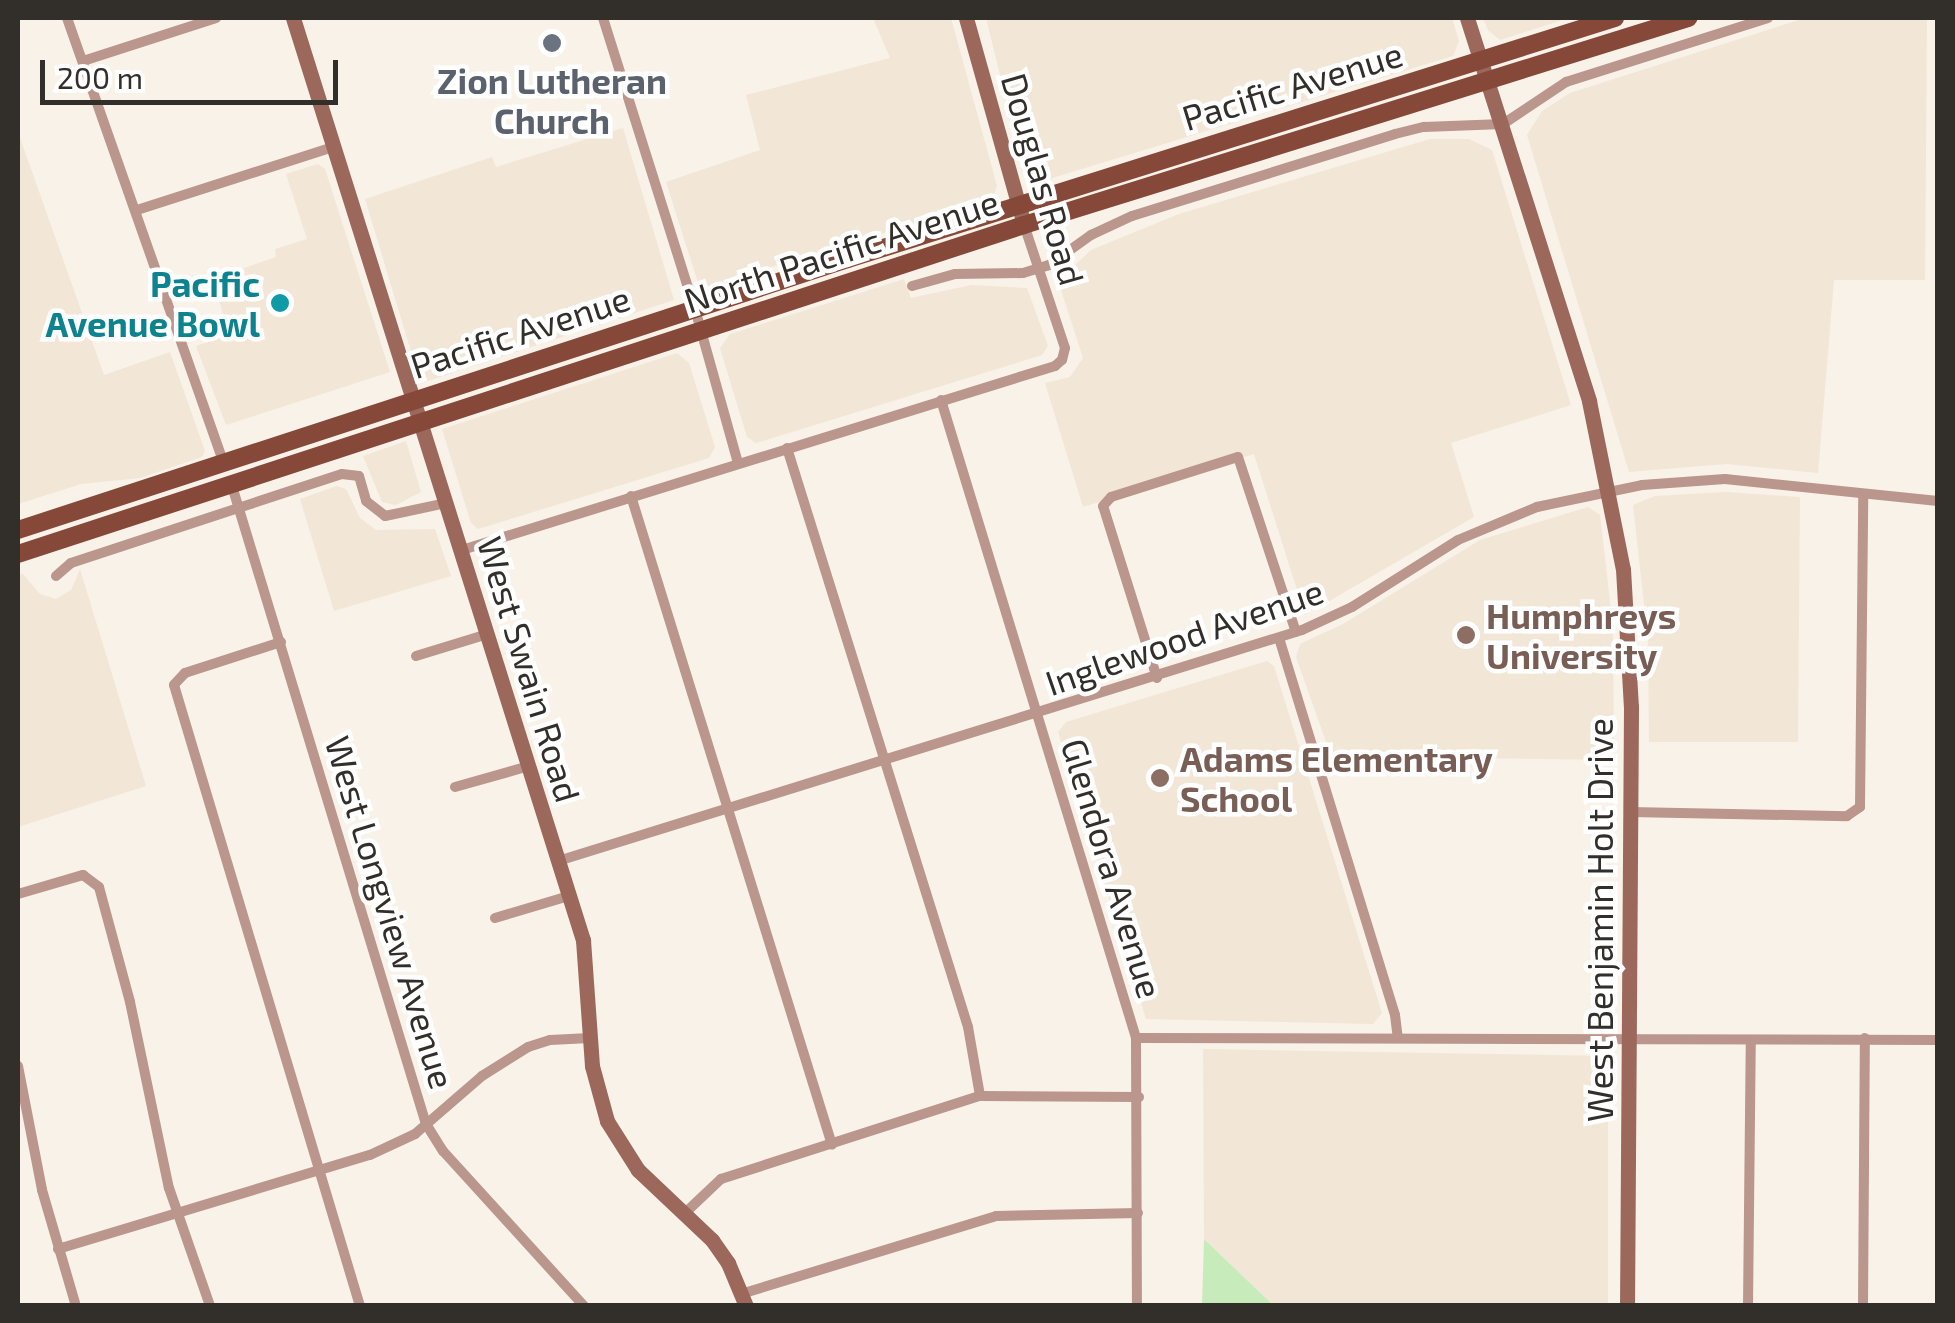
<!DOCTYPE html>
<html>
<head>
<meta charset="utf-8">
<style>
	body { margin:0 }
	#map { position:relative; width:1955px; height:1323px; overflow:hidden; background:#f9f2e8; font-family:"Exo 2",sans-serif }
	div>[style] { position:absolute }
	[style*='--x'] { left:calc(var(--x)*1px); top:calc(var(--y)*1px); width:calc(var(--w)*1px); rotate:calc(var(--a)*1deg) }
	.built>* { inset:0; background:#f2e6d6 }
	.green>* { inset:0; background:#c8ebbc }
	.street>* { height:10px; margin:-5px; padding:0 5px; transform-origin:5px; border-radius:5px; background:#ba968c }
	.secondary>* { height:15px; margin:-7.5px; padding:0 7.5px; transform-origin:7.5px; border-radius:7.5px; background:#9c685c }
	.primary>* { height:18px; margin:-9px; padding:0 9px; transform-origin:9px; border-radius:9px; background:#854839 }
	.dots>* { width:28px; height:28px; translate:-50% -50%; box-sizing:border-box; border:5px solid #fff; border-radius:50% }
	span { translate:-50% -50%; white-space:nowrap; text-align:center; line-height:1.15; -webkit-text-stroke:9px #fff; paint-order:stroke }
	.worship-label { font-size:35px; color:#5b616d; font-weight:700 }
	.street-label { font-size:35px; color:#322f2b }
	.culture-label { font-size:35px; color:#0d838f; font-weight:700 }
	.right { translate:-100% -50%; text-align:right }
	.education-label { font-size:35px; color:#785e54; font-weight:700 }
	.left { translate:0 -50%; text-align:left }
	.frame { position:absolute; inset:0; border:20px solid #322f2b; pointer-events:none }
	.scale { position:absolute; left:40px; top:60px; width:298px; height:45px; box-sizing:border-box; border:5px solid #322f2b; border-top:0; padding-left:12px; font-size:30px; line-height:35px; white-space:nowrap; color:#322f2b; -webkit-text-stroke:8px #fff; paint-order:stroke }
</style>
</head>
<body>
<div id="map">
	<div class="built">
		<i style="clip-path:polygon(873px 18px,951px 18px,997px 186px,992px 200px,700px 289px,666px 182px,760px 150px,746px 95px,890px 58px)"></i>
		<i style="clip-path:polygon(986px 18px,1452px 18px,1459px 41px,1453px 56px,1036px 183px,1024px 172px)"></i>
		<i style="clip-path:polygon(1483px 18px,1569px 18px,1500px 40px,1488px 30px)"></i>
		<i style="clip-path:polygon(1805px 18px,1927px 18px,1925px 280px,1834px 280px,1818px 473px,1726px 464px,1629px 472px,1527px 135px,1542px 111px,1570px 93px)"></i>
		<i style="clip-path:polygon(623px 128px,674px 300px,425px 382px,419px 378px,365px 199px,492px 157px,496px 167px)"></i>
		<i style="clip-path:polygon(19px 135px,104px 375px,170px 352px,205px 451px,202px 457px,140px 478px,81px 484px,18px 504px)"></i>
		<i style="clip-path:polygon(1430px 139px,1469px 139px,1492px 150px,1571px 405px,1451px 443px,1474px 517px,1305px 615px,1254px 454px,1083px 507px,1045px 383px,1070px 377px,1083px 358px,1058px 281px,1091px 250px,1179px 214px)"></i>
		<i style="clip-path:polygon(318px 164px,325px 169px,390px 372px,226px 425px,196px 346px,230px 335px,212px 279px,276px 257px,275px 249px,307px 239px,286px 174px)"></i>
		<i style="clip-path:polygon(904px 279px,911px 298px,971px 285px,1027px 288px,1048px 346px,1042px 355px,756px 443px,747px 437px,720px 348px,730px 334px)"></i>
		<i style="clip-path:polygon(677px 353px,689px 363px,715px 447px,709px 458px,478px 529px,471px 523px,442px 429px)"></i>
		<i style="clip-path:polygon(406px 441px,421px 492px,396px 505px,382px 502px,363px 456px)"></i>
		<i style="clip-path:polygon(337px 486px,346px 489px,360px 518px,376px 530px,435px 529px,451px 576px,334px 611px,300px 499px)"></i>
		<i style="clip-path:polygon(1726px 492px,1800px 497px,1798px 742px,1649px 742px,1648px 640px,1633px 505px,1655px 496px)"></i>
		<i style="clip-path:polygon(1588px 507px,1600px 515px,1613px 627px,1614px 760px,1331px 756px,1296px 657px,1300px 644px,1343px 624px,1480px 540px)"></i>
		<i style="clip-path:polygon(80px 569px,146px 786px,18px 827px,18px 575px,23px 574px,40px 594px,56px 599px,71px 590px)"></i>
		<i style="clip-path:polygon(1267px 661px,1274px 666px,1382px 1013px,1373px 1024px,1146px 1019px,1058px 732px,1066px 722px)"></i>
		<i style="clip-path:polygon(1203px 1049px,1608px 1056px,1608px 1305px,1273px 1305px,1204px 1239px)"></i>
	</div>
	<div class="green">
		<i style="clip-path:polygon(1204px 1239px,1273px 1305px,1202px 1305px)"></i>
	</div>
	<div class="street">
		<i style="--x:67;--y:18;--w:473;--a:70.6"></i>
		<i style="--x:603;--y:18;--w:305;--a:72.5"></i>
		<i style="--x:695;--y:309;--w:160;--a:74.4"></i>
		<i style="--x:83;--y:61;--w:140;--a:-17.9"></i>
		<i style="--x:137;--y:210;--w:206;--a:-17.8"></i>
		<i style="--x:912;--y:286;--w:45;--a:-15.6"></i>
		<i style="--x:955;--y:274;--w:68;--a:-0.8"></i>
		<i style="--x:1023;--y:273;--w:27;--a:-17"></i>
		<i style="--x:1049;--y:265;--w:52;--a:-35.5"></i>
		<i style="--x:1091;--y:235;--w:45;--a:-24.9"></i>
		<i style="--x:1132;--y:216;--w:275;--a:-17.3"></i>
		<i style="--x:1395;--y:134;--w:30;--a:-14"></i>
		<i style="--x:1424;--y:127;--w:79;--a:-2.2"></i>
		<i style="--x:1503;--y:124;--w:76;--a:-33.7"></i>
		<i style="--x:1566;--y:82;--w:212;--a:-17.6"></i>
		<i style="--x:941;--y:400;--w:667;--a:73"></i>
		<i style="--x:1136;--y:1038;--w:268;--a:89.8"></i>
		<i style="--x:787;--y:448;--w:607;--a:72.64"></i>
		<i style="--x:968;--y:1027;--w:70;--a:80.1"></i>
		<i style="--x:232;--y:486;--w:667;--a:73.09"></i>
		<i style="--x:426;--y:1124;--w:32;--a:58"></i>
		<i style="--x:443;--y:1151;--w:210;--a:47.7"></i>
		<i style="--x:631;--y:496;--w:679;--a:72.79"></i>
		<i style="--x:462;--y:550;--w:621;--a:-17.24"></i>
		<i style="--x:1055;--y:366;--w:9;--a:-41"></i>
		<i style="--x:1062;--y:360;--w:12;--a:-76"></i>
		<i style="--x:1065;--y:348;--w:130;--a:-108.4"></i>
		<i style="--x:56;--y:576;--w:20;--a:-41"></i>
		<i style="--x:71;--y:563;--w:285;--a:-18.2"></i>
		<i style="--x:342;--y:474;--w:17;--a:7"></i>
		<i style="--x:359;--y:476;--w:26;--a:74"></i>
		<i style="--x:366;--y:501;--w:24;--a:38"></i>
		<i style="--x:385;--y:516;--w:62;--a:-12"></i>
		<i style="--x:1279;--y:638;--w:394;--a:72.9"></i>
		<i style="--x:1395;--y:1015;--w:23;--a:83"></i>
		<i style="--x:281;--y:642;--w:101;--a:162.1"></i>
		<i style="--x:185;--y:673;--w:16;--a:133"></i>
		<i style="--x:174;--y:685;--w:648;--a:73.33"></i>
		<i style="--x:416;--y:656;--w:75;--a:-17"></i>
		<i style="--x:1157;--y:678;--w:180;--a:-107.4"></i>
		<i style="--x:1103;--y:506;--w:12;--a:-48"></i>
		<i style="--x:1111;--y:497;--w:133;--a:-17.5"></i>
		<i style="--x:1238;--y:457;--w:184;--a:71.7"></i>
		<i style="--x:455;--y:787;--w:77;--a:-15.8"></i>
		<i style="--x:1630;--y:812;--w:217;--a:1.1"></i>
		<i style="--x:1847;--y:816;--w:16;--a:-35"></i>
		<i style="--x:1860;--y:807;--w:311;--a:-89.4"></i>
		<i style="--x:558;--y:861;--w:779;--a:-17.25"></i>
		<i style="--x:1302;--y:630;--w:55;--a:-24.7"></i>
		<i style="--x:1352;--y:607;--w:125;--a:-32.3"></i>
		<i style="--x:1458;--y:540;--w:86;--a:-22.7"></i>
		<i style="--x:1537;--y:507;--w:107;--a:-11.8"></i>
		<i style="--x:1642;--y:485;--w:83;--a:-4.1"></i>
		<i style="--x:1725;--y:479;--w:214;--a:5.9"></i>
		<i style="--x:18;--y:894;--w:68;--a:-16.3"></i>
		<i style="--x:83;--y:875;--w:20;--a:37"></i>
		<i style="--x:99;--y:887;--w:119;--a:74.9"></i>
		<i style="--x:130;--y:1002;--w:190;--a:78.2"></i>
		<i style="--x:169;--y:1188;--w:125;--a:70.8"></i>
		<i style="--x:495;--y:918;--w:77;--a:-16.6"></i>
		<i style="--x:1136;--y:1038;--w:802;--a:0.14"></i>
		<i style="--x:18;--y:1066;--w:126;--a:79"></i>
		<i style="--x:42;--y:1190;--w:121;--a:73.7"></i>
		<i style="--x:685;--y:1213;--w:50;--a:-43.4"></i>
		<i style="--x:721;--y:1179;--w:272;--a:-17.8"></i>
		<i style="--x:980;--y:1096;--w:159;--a:0.4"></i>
		<i style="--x:58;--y:1249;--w:326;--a:-16.8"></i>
		<i style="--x:370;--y:1155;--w:50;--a:-25"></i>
		<i style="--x:415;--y:1134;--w:89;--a:-40.9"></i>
		<i style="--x:482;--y:1076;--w:54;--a:-32.2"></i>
		<i style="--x:528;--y:1047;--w:23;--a:-18"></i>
		<i style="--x:550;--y:1040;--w:40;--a:-2.9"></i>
		<i style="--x:741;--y:1294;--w:267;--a:-17"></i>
		<i style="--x:996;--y:1216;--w:142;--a:-1.2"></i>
		<i style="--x:1748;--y:1306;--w:266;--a:-89.4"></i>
		<i style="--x:1863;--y:1306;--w:268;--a:-89.6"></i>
	</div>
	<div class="secondary">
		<i style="--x:293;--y:18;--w:967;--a:72.54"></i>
		<i style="--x:583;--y:940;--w:126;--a:85.9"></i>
		<i style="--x:592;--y:1066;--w:57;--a:74.7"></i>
		<i style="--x:607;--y:1121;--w:58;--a:57.7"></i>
		<i style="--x:638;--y:1170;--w:102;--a:43.4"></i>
		<i style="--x:712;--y:1240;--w:28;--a:55"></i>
		<i style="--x:728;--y:1263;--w:47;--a:67.3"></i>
		<i style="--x:966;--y:18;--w:215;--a:74.3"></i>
		<i style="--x:1467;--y:18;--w:402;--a:72.3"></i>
		<i style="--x:1589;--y:401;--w:171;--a:78.6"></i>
		<i style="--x:1623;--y:569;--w:138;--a:86.7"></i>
		<i style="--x:1631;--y:707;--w:599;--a:90.38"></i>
	</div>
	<div class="primary">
		<i style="--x:18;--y:530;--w:873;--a:-18.08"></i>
		<i style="--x:848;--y:259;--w:804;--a:-17.44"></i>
		<i style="--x:18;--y:554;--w:1058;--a:-18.11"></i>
		<i style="--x:1024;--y:225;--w:696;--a:-17.31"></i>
	</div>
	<div class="dots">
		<i style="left:552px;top:43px;background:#6b7280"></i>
		<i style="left:280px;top:303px;background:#0f9aa8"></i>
		<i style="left:1466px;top:635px;background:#8d6e63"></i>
		<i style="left:1160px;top:778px;background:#8d6e63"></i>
	</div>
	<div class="worship-label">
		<span style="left:552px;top:100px">Zion Lutheran<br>Church</span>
	</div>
	<div class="street-label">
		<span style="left:1292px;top:85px;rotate:-17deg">Pacific Avenue</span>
		<span style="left:1044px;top:179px;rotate:74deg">Douglas Road</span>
		<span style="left:841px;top:250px;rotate:-18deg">North Pacific Avenue</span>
		<span style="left:520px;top:331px;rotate:-18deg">Pacific Avenue</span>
		<span style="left:1184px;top:636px;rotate:-19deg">Inglewood Avenue</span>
		<span style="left:530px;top:669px;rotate:73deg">West Swain Road</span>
		<span style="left:1113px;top:868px;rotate:73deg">Glendora Avenue</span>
		<span style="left:391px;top:912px;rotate:73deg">West Longview Avenue</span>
		<span style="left:1599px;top:920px;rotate:-90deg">West Benjamin Holt Drive</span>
	</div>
	<div class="culture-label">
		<span class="right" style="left:260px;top:303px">Pacific<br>Avenue Bowl</span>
	</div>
	<div class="education-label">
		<span class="left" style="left:1486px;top:635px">Humphreys<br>University</span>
		<span class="left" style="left:1180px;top:778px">Adams Elementary<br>School</span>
	</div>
	<div class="frame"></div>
	<div class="scale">200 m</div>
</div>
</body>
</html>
